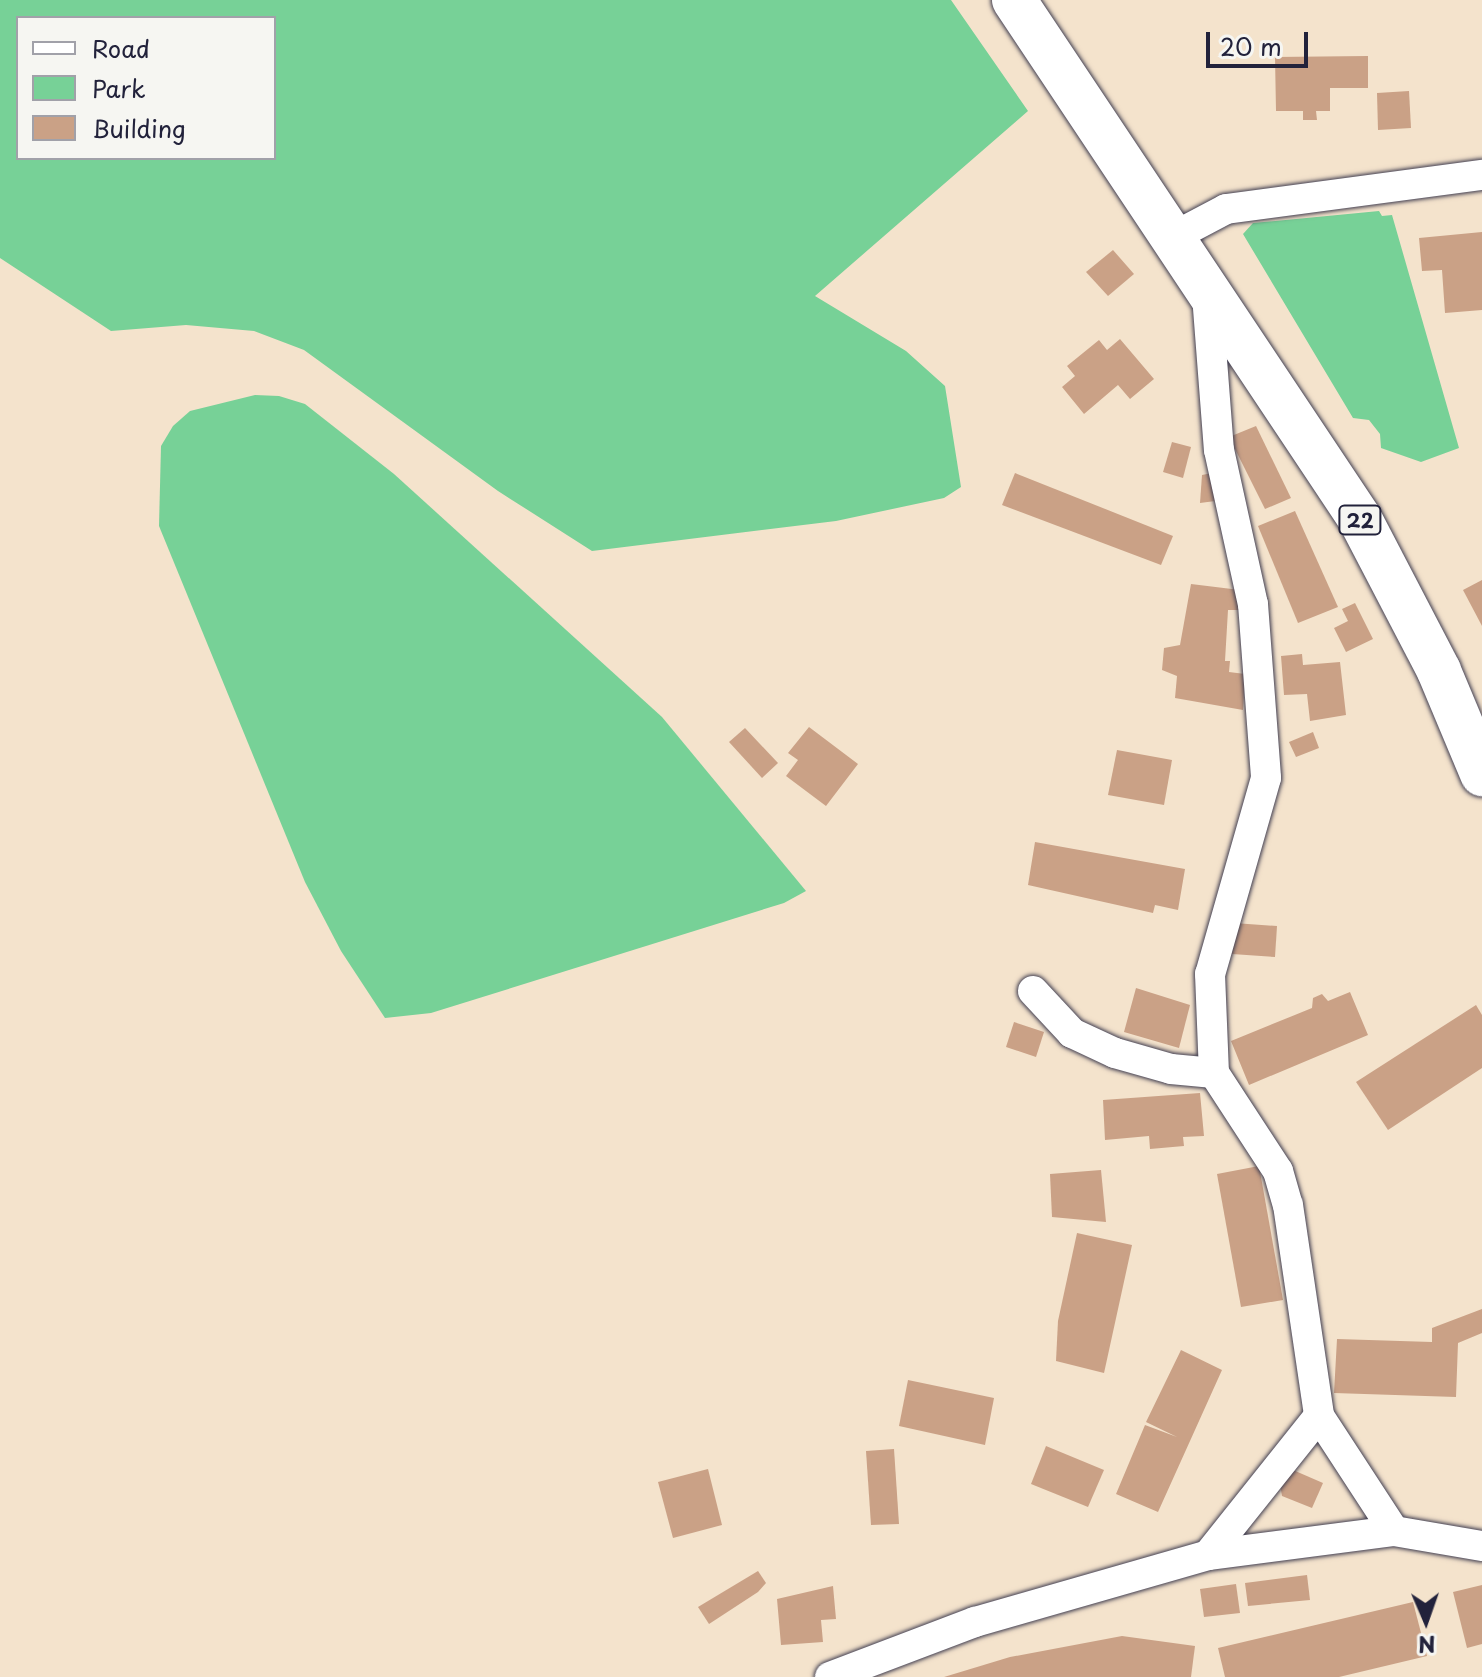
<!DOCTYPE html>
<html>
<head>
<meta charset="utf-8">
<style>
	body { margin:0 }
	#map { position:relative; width:1482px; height:1677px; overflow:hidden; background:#f4e3cc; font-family:"Playpen Sans",sans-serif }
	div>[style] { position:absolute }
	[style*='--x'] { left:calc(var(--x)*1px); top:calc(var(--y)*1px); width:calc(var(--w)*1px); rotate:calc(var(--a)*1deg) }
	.green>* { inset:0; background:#77d197 }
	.building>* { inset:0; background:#caa186 }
	.roads { filter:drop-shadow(0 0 2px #423f51) drop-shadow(0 0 2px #423f51) }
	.minor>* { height:30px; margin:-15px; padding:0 15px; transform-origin:15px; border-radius:15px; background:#fff }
	.primary>* { height:44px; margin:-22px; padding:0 22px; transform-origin:22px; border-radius:22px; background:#fff }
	span { translate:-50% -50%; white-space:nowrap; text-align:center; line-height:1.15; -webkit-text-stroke:8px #f6f6f2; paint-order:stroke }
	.shield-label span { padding:2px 6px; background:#f6f6f2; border:2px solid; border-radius:6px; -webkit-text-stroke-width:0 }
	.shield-label { font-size:20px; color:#22223b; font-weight:700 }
	.legend { position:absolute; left:16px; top:16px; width:260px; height:144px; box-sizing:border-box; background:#f6f6f2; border:2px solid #a1a1a9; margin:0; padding:10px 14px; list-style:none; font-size:24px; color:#22223b }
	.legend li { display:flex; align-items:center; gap:16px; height:40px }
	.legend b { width:40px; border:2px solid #a1a1a9 }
	.north { position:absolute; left:1386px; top:1581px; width:80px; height:80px; -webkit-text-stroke:6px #f6f6f2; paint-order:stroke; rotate:178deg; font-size:22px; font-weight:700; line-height:32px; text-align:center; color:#22223b }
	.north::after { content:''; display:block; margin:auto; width:28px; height:36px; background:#22223b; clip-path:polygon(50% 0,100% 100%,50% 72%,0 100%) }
	.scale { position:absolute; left:1206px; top:32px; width:102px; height:36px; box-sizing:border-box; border:4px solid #22223b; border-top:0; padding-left:10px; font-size:24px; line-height:28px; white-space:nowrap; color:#22223b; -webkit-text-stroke:6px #f6f6f2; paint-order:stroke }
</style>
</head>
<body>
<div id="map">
	<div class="green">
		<i style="clip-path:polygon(evenodd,0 0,951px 0,1028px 111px,815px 296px,906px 351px,945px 386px,961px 487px,944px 498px,836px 521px,592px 551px,498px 491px,304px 350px,254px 331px,186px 325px,111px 331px,0 258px,0 0,274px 18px,274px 158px,18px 158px,18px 18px,274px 18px)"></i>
		<i style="clip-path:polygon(1379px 211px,1382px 216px,1392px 215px,1459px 448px,1421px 462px,1381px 448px,1380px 434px,1369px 420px,1353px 418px,1243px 234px,1253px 223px)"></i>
		<i style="clip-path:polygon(255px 395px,279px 396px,305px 404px,394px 474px,662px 717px,806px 891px,784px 903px,431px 1013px,385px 1018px,341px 951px,305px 882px,159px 526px,161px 446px,173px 426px,190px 411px)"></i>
	</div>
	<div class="building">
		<i style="clip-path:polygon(1368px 56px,1368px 88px,1330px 88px,1330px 111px,1316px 111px,1317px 120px,1303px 120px,1303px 111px,1276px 111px,1275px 57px)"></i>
		<i style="clip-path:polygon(1409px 91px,1411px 128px,1378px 130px,1377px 93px)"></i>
		<i style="clip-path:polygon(1482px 232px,1482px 310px,1445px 313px,1442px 270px,1422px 271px,1419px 238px)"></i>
		<i style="clip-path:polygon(1113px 250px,1134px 274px,1108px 296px,1086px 272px)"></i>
		<i style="clip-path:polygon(1120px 339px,1154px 379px,1130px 399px,1118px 385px,1084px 414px,1062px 387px,1075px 376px,1067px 366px,1099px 340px,1107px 350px)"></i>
		<i style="clip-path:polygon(1256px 426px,1291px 498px,1265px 509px,1229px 437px)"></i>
		<i style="clip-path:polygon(1172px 442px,1191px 447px,1183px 478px,1163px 472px)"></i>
		<i style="clip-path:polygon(1217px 472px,1223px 500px,1200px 503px,1202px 475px)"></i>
		<i style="clip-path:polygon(1015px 473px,1173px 536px,1161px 565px,1002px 505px)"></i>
		<i style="clip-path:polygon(1295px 511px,1338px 607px,1298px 623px,1258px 526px)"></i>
		<i style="clip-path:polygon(1482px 580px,1482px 626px,1463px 590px)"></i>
		<i style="clip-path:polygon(1191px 584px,1240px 590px,1240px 610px,1228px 610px,1225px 661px,1230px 661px,1229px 672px,1245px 674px,1243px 710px,1175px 698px,1177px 676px,1162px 670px,1164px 648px,1180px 645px)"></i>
		<i style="clip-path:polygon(1355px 603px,1373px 639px,1346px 652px,1334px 628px,1348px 621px,1342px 609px)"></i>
		<i style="clip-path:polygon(1302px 654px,1303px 665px,1340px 662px,1346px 715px,1310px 721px,1307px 694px,1284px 695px,1281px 656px)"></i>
		<i style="clip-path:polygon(809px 727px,858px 764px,826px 806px,786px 776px,798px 760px,788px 753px)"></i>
		<i style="clip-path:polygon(745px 728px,778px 763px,762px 778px,729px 742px)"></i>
		<i style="clip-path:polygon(1313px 732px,1319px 748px,1296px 757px,1289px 742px)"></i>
		<i style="clip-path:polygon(1117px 750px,1172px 760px,1164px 805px,1108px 795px)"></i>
		<i style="clip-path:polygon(1035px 842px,1185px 869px,1178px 910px,1155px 905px,1153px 913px,1028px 885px)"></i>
		<i style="clip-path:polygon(1234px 923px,1277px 926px,1275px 957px,1232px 954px)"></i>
		<i style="clip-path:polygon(1136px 988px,1190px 1005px,1179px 1048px,1124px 1032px)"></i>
		<i style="clip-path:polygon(1350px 992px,1368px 1035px,1249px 1085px,1231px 1041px,1312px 1008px,1313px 998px,1322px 994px,1328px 1001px)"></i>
		<i style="clip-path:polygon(1476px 1005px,1482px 1015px,1482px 1068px,1388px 1130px,1356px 1082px)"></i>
		<i style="clip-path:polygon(1014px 1022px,1044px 1032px,1036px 1057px,1006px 1047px)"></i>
		<i style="clip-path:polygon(1200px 1093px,1204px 1136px,1183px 1137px,1184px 1146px,1150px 1149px,1149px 1136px,1105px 1140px,1103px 1100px)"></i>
		<i style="clip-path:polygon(1259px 1166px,1283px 1300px,1241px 1307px,1217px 1174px)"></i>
		<i style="clip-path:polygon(1101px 1170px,1106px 1222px,1052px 1217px,1050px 1174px)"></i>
		<i style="clip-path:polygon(1077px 1233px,1132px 1245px,1104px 1373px,1056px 1361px,1058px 1321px)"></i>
		<i style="clip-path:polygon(1482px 1309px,1482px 1333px,1458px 1343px,1456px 1397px,1334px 1393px,1337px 1339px,1432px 1342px,1432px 1328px)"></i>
		<i style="clip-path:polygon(1181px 1350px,1222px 1370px,1158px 1512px,1116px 1494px,1145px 1425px,1177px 1437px,1146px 1422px)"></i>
		<i style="clip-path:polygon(908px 1380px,994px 1398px,985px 1445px,899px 1426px)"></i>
		<i style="clip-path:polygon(1046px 1446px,1104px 1470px,1088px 1507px,1031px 1484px)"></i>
		<i style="clip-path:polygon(894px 1449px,899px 1524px,871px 1525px,866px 1451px)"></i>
		<i style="clip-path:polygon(708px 1469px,722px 1525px,673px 1538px,658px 1482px)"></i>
		<i style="clip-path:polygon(1293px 1470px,1323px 1483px,1312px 1508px,1282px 1496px,1279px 1478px)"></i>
		<i style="clip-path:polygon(758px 1571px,766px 1583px,758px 1592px,709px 1624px,698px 1607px)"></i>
		<i style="clip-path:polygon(1307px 1575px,1310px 1600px,1248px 1606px,1245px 1583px)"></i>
		<i style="clip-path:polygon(1236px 1584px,1240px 1613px,1204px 1617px,1200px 1589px)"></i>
		<i style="clip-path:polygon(1482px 1585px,1482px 1644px,1467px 1648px,1453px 1592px)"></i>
		<i style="clip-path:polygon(833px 1586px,836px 1619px,821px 1620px,823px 1642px,781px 1645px,777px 1599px)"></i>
		<i style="clip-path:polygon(1413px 1602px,1427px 1656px,1339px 1677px,1225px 1677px,1218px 1648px)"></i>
		<i style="clip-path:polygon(1122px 1636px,1195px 1646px,1191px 1677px,944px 1677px,1010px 1657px)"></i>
	</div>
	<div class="roads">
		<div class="minor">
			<i style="--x:1173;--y:237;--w:60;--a:-27.8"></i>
			<i style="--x:1226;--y:209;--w:258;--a:-7.6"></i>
			<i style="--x:1207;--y:295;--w:155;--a:85.6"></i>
			<i style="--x:1219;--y:450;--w:158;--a:77.6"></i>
			<i style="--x:1253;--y:604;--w:174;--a:85.7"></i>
			<i style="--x:1266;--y:778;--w:204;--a:105.9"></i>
			<i style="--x:1210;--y:974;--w:99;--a:87.7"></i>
			<i style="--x:1214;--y:1073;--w:117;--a:56.9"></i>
			<i style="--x:1278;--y:1171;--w:35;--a:74"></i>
			<i style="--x:1288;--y:1205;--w:213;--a:81.6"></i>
			<i style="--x:1319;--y:1416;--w:137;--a:56.9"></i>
			<i style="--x:1033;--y:991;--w:57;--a:47.1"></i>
			<i style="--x:1072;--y:1033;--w:47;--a:24.9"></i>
			<i style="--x:1115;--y:1053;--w:58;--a:15.9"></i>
			<i style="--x:1171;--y:1069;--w:43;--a:5.3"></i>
			<i style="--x:1208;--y:1555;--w:178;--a:-51.4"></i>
			<i style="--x:830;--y:1677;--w:155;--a:-20.8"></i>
			<i style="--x:975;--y:1622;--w:242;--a:-16"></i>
			<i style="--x:1208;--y:1555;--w:188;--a:-7.4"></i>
			<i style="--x:1394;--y:1531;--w:89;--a:9.7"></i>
		</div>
		<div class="primary">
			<i style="--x:1014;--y:0;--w:624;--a:56.31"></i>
			<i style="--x:1360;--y:519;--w:171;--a:62.5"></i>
			<i style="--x:1439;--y:671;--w:112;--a:67.3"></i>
		</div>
	</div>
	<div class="shield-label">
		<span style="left:1360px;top:520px">22</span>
	</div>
	<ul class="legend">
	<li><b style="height:10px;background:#fff"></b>Road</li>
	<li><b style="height:22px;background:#77d197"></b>Park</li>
	<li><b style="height:22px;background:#caa186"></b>Building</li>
	</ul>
	<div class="north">N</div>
	<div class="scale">20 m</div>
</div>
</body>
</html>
